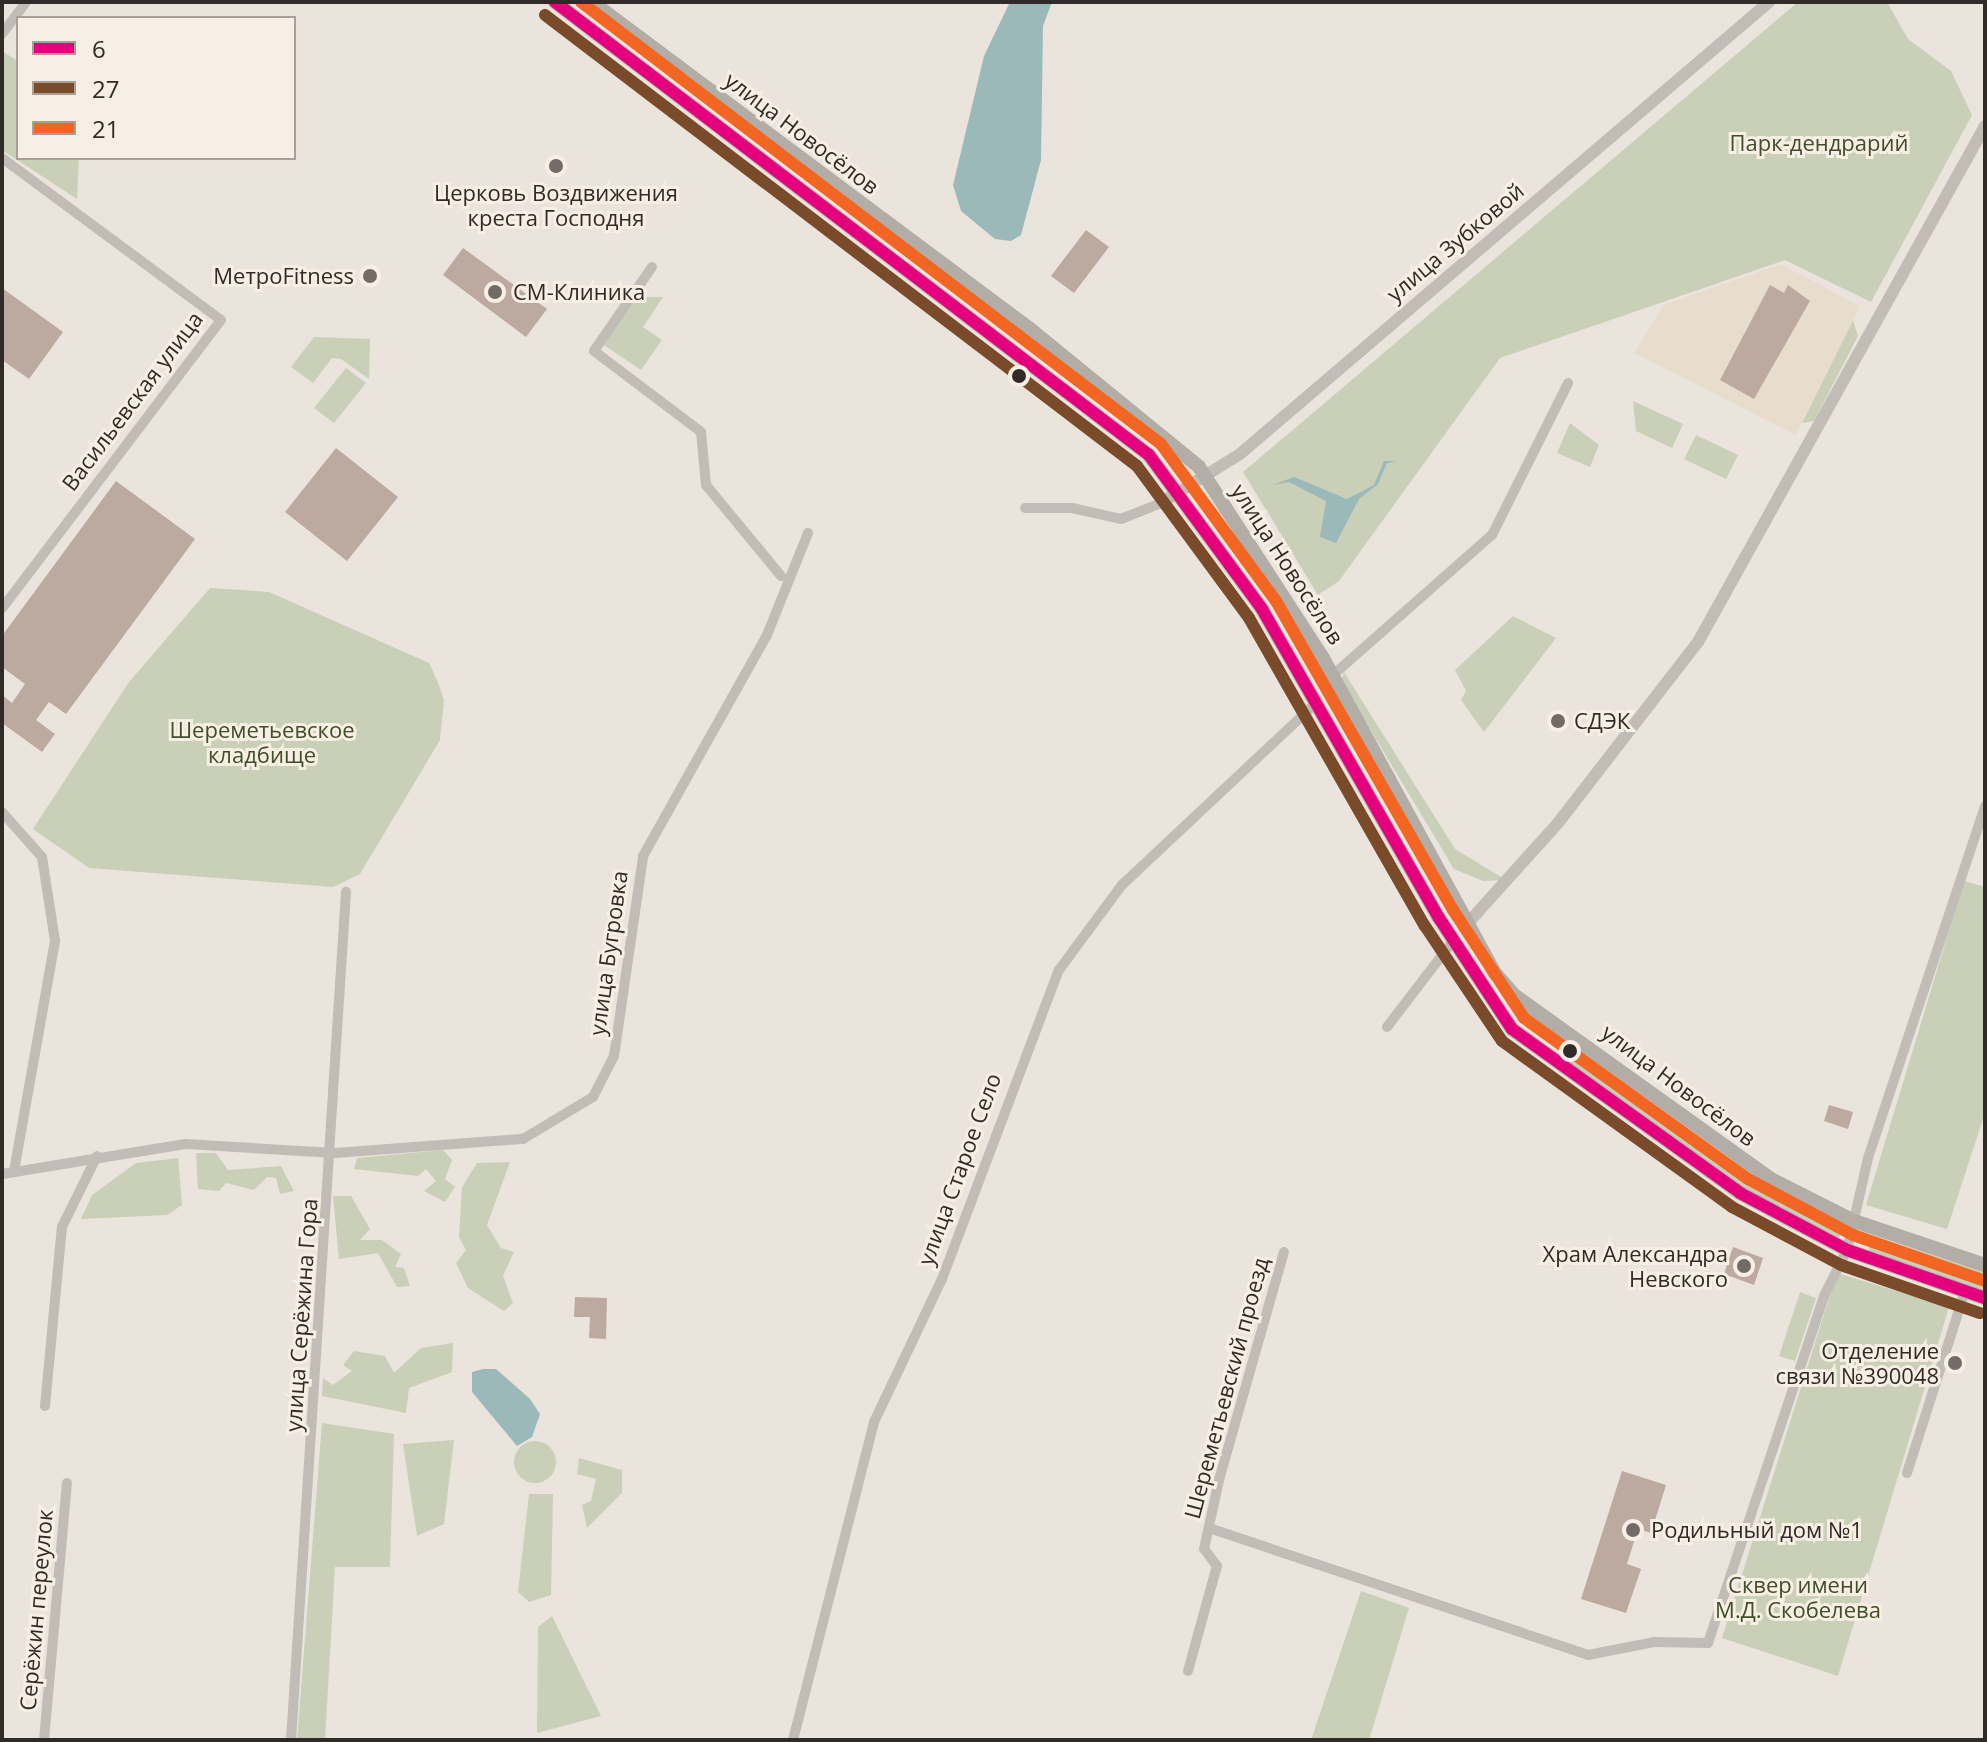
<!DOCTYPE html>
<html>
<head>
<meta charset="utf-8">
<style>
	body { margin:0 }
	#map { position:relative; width:1987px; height:1742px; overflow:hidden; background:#eae4dd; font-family:"Open Sans",sans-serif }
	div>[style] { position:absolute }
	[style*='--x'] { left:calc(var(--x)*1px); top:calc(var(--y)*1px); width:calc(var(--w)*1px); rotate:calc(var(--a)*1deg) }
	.green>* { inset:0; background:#cacfb8 }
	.round { border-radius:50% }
	.plaza>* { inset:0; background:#e8ddcd }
	.water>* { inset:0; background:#9bb9b9 }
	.building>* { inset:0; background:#bca9a0 }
	.minor>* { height:10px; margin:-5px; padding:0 5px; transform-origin:5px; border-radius:5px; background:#c2bcb7 }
	.tertiary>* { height:12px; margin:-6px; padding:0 6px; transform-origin:6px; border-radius:6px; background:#c2bcb7 }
	.secondary>* { height:14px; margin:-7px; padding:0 7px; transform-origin:7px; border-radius:7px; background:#b3ada7 }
	.bus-1>* { height:12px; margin:-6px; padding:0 6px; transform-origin:6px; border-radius:6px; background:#e5007d }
	.bus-2>* { height:12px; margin:-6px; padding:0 6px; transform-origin:6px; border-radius:6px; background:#7a4b2a }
	.bus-3>* { height:12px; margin:-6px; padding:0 6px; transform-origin:6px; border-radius:6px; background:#f26522 }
	.dots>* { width:22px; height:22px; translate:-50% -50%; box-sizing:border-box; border:4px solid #f7efe4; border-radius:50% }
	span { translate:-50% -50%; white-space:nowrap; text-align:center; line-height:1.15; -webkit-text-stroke:6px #f7efe4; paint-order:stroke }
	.street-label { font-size:22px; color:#322a26 }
	.park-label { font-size:22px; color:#404f2b }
	.poi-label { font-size:22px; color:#322a26 }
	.right { translate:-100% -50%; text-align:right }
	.left { translate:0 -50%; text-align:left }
	.frame { position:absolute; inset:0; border:4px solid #322a26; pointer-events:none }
	.legend { position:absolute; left:16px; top:16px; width:280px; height:144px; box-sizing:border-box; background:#f7efe4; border:2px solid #a8a098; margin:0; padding:10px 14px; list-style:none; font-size:24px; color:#322a26 }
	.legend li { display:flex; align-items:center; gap:16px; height:40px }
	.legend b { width:40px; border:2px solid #a8a098 }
</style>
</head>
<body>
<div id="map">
	<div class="green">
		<i style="clip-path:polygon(1798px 2px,1887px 2px,1908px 39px,1951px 71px,1972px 115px,1871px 302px,1785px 260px,1500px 358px,1339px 581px,1318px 595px,1243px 472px)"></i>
		<i style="clip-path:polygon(2px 51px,18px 61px,18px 158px,79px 158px,77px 199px,2px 150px)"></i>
		<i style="clip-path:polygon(637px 297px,663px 297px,643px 327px,662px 340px,641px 370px,604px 345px)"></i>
		<i style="clip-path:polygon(1853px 320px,1858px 336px,1814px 421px,1802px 423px)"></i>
		<i style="clip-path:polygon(314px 337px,370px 339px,369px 379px,341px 359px,332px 358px,313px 383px,291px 367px)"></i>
		<i style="clip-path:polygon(346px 368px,366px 383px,334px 423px,314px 408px)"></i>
		<i style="clip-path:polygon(1633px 401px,1683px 424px,1672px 448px,1636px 431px)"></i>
		<i style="clip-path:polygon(1570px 423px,1599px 445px,1590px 467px,1557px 453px)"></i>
		<i style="clip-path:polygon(1696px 435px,1738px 455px,1726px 479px,1684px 459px)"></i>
		<i style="clip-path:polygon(210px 588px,269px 592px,429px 663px,437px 680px,444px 700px,440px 740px,360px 874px,333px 887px,89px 868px,33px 829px,129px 682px)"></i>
		<i style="clip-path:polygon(1513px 616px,1556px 638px,1484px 732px,1461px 700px,1466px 691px,1455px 670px)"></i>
		<i style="clip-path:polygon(1344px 672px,1455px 849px,1506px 880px,1483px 881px,1454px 869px,1341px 681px)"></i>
		<i style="clip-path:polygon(1964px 881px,1985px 887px,1985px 1113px,1947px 1229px,1866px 1205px)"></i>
		<i style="clip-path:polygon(1569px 1041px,1721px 1154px,1843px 1222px,1844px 1233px,1836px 1239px,1756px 1196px,1562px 1057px)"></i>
		<i style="clip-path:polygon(443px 1150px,452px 1160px,445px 1179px,455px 1187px,445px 1202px,424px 1191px,436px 1181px,426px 1169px,418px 1176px,354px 1169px,357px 1158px)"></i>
		<i style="clip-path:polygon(196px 1153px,216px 1153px,228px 1170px,281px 1166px,294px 1191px,280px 1194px,276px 1178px,267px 1177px,254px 1190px,226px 1183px,219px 1191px,198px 1189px)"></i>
		<i style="clip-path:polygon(178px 1158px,182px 1205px,167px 1215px,81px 1219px,92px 1195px,136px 1163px)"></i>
		<i style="clip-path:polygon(510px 1162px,487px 1225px,501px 1248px,514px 1252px,503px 1276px,513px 1303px,504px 1311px,468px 1288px,456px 1263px,466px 1250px,459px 1237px,462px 1187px,477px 1163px)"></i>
		<i style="clip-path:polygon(333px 1196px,351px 1196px,370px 1229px,360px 1240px,382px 1240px,401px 1254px,395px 1267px,404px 1268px,410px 1286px,397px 1287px,378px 1253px,339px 1259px)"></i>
		<i style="clip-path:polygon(1876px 1237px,1985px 1272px,1985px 1293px,1870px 1254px,1868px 1243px)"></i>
		<i style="clip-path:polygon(1837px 1273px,1949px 1307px,1838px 1676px,1722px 1638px)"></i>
		<i style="clip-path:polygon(1800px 1292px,1816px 1298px,1795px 1361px,1779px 1356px)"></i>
		<i style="clip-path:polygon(453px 1343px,452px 1372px,409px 1388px,406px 1413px,322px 1396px,323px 1378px,333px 1385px,352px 1371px,343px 1365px,354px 1351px,385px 1356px,394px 1373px,421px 1348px)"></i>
		<i style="clip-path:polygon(322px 1423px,394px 1434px,390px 1567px,335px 1567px,325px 1740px,297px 1740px)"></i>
		<i style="clip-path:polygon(454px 1440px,444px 1524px,417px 1536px,403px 1444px)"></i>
		<i class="round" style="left:514px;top:1441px;width:42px;height:42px"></i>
		<i style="clip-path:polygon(579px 1458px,622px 1470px,622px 1493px,587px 1528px,582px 1505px,591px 1501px,596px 1479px,577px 1474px)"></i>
		<i style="clip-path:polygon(529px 1494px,553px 1494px,551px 1595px,529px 1602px,518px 1592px)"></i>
		<i style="clip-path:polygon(1361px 1591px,1409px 1608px,1369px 1740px,1311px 1740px)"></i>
		<i style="clip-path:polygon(552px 1616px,601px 1716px,537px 1733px,538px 1627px)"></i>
	</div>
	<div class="plaza">
		<i style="clip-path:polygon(1781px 264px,1860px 306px,1796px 435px,1634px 353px,1664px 305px)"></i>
	</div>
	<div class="water">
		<i style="clip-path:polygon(1010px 2px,1052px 2px,1043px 26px,1041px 160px,1021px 235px,1011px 241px,995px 239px,961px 211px,953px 185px,984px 56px)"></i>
		<i style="clip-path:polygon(1384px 461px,1396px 461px,1387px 463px,1378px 484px,1359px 499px,1336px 543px,1320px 537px,1326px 501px,1289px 482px,1273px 485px,1294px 477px,1347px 499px,1374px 485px)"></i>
		<i style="clip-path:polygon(483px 1369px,496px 1369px,530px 1399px,540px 1414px,532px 1437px,517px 1446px,472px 1392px,472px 1372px)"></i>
	</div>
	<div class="building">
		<i style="clip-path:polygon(1086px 230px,1109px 247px,1074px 293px,1051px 276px)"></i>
		<i style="clip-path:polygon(463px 248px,547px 309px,526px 337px,443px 275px)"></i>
		<i style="clip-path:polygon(1770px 285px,1784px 293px,1788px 285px,1810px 301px,1754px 399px,1720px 380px)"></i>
		<i style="clip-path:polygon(2px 288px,63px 332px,29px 379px,2px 360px)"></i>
		<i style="clip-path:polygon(336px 448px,398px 497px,347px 561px,285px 512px)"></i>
		<i style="clip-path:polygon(116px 481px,195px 539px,66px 714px,49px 702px,36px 720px,55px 734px,42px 752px,2px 723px,2px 695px,12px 703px,25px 684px,2px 667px,2px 636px)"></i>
		<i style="clip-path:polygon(1829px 1105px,1853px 1112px,1848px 1129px,1824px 1121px)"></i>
		<i style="clip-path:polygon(1733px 1247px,1763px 1258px,1754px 1285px,1724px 1274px)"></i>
		<i style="clip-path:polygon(575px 1297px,607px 1298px,606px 1339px,589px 1338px,590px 1317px,574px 1317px)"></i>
		<i style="clip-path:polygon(1622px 1471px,1666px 1485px,1651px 1533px,1638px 1529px,1627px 1564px,1641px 1569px,1626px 1613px,1581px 1599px)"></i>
	</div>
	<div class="minor">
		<i style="--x:2;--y:34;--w:40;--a:-53"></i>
		<i style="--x:2;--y:158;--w:272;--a:36.5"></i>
		<i style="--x:221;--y:320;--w:362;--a:127.2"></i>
		<i style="--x:652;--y:267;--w:102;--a:124.6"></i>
		<i style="--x:594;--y:351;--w:134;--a:37.1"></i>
		<i style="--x:701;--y:432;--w:53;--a:84.6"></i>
		<i style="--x:706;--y:485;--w:118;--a:50.5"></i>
		<i style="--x:1025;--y:508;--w:47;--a:0"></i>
		<i style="--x:1072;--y:508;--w:50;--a:12.7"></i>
		<i style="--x:1121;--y:519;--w:43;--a:-21.8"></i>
		<i style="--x:1333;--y:675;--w:212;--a:-41.4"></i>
		<i style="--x:1492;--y:535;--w:170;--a:-63.4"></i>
		<i style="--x:2;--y:812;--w:60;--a:48.4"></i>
		<i style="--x:42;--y:857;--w:85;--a:81.2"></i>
		<i style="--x:55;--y:941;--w:235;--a:100.1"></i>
		<i style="--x:1387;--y:1027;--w:108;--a:-52.5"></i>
		<i style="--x:2;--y:1174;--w:186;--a:-9.3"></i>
		<i style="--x:186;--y:1144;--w:149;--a:3.5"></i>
		<i style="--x:335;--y:1153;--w:189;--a:-4.3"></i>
		<i style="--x:523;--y:1139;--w:82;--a:-31"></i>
		<i style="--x:593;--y:1097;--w:46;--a:-62.9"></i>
		<i style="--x:614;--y:1056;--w:202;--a:-81.7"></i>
		<i style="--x:643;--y:856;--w:253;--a:-60.7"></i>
		<i style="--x:767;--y:635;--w:110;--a:-68.1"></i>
		<i style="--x:45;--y:1406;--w:180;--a:-84.6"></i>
		<i style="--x:62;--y:1227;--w:79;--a:-63.8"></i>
		<i style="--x:1907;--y:1473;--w:191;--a:-72.3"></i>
		<i style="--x:1209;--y:1528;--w:400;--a:18.5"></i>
		<i style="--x:1588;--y:1655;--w:67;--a:-11.1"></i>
		<i style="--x:1654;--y:1642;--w:54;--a:1.1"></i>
		<i style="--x:1708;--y:1643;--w:366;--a:-71.5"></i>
		<i style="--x:1824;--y:1296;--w:51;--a:-63.4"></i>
		<i style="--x:1847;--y:1250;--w:94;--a:-77.1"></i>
		<i style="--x:1868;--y:1158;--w:371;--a:-71.6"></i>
		<i style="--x:1188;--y:1671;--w:109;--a:-74.6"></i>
		<i style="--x:1217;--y:1566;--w:21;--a:-127"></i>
		<i style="--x:1204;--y:1549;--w:71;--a:-77.7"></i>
		<i style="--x:1219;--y:1480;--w:237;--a:-74.1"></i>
		<i style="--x:44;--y:1740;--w:258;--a:-84.9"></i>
		<i style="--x:291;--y:1740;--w:850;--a:-86.29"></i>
		<i style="--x:793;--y:1740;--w:328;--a:-75.7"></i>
		<i style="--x:874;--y:1422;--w:158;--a:-64.6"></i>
		<i style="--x:942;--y:1279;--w:330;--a:-69.3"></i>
		<i style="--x:1059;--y:970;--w:106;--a:-53.5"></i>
		<i style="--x:1122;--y:885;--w:269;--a:-43.2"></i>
	</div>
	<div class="tertiary">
		<i style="--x:1161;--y:503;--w:93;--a:-31.8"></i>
		<i style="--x:1240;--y:454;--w:696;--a:-40.51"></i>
		<i style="--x:1468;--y:923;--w:135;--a:-48"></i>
		<i style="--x:1558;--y:823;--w:229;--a:-52.3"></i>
		<i style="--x:1698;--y:642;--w:590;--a:-60.92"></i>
	</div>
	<div class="secondary">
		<i style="--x:555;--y:2;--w:747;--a:37.33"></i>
		<i style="--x:1149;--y:455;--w:191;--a:53.7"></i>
		<i style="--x:1262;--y:609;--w:356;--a:60.2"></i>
		<i style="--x:1439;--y:918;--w:133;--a:56.7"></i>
		<i style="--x:1512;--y:1029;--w:281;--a:35.7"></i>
		<i style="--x:1740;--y:1193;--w:121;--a:28"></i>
		<i style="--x:1847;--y:1250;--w:146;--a:19.2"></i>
		<i style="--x:592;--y:2;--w:547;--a:36.74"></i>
		<i style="--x:1030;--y:329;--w:218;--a:39.2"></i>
		<i style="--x:1199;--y:467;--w:228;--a:57"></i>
		<i style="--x:1323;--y:658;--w:359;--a:61.4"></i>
		<i style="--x:1495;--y:973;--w:29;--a:49"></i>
		<i style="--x:1514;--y:995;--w:316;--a:35.6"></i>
		<i style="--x:1771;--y:1179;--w:93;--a:26.8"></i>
		<i style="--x:1854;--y:1221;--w:138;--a:18.6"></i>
	</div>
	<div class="bus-1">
		<i style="--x:555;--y:2;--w:747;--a:37.33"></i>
		<i style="--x:1149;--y:455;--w:191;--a:53.7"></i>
		<i style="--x:1262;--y:609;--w:356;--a:60.2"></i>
		<i style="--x:1439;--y:918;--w:133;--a:56.7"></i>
		<i style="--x:1512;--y:1029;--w:281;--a:35.7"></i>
		<i style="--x:1740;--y:1193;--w:121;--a:28"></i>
		<i style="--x:1847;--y:1250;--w:146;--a:19.2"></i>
	</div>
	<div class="bus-2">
		<i style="--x:545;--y:15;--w:744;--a:37.3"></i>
		<i style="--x:1137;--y:466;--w:189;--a:53.6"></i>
		<i style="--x:1249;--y:618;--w:355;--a:60.3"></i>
		<i style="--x:1425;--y:926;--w:138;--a:56.2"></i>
		<i style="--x:1502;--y:1041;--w:284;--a:35.8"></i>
		<i style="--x:1732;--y:1207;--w:123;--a:28"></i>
		<i style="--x:1841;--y:1265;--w:147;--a:19.1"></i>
	</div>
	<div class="bus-3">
		<i style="--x:581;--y:2;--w:729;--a:37.31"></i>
		<i style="--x:1161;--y:444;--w:195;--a:53.8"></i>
		<i style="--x:1276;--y:601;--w:356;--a:60.2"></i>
		<i style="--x:1453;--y:910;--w:129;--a:56.7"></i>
		<i style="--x:1524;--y:1018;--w:276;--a:35.7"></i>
		<i style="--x:1748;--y:1179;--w:119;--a:28.1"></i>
		<i style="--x:1853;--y:1235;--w:140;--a:19.2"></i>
	</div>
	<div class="dots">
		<i style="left:556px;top:166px;background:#726b66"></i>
		<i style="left:370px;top:276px;background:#726b66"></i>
		<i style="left:495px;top:292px;background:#726b66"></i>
		<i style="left:1019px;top:376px;background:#322a26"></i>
		<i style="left:1558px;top:721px;background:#726b66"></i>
		<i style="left:1570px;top:1051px;background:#322a26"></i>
		<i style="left:1744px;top:1266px;background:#726b66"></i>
		<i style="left:1955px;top:1363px;background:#726b66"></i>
		<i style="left:1633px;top:1530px;background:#726b66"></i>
	</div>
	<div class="street-label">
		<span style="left:802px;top:133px;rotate:37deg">улица Новосёлов</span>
		<span style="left:1455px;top:242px;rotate:-40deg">улица Зубковой</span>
		<span style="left:132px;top:401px;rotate:-53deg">Васильевская улица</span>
		<span style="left:1288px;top:564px;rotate:57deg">улица Новосёлов</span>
		<span style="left:608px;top:953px;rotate:-82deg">улица Бугровка</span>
		<span style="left:1679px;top:1085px;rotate:37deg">улица Новосёлов</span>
		<span style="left:959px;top:1169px;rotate:-70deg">улица Старое Село</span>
		<span style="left:301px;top:1315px;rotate:-86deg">улица Серёжина Гора</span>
		<span style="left:1226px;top:1388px;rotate:-75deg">Шереметьевский проезд</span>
		<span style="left:36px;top:1610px;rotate:-85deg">Серёжин переулок</span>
	</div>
	<div class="park-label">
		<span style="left:1819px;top:143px">Парк-дендрарий</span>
		<span style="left:262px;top:742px">Шереметьевское<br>кладбище</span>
		<span style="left:1798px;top:1597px">Сквер имени<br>М.Д. Скобелева</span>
	</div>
	<div class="poi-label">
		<span style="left:556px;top:205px">Церковь Воздвижения<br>креста Господня</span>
		<span class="right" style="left:354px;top:276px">МетроFitness</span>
		<span class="left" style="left:513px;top:292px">СМ-Клиника</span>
		<span class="left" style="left:1574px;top:721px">СДЭК</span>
		<span class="right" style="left:1728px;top:1266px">Храм Александра<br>Невского</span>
		<span class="right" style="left:1939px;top:1363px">Отделение<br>связи №390048</span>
		<span class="left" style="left:1651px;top:1530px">Родильный дом №1</span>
	</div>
	<div class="frame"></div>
	<ul class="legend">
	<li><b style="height:10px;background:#e5007d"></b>6</li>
	<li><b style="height:10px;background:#7a4b2a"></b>27</li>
	<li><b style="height:10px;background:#f26522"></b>21</li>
	</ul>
</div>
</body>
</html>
